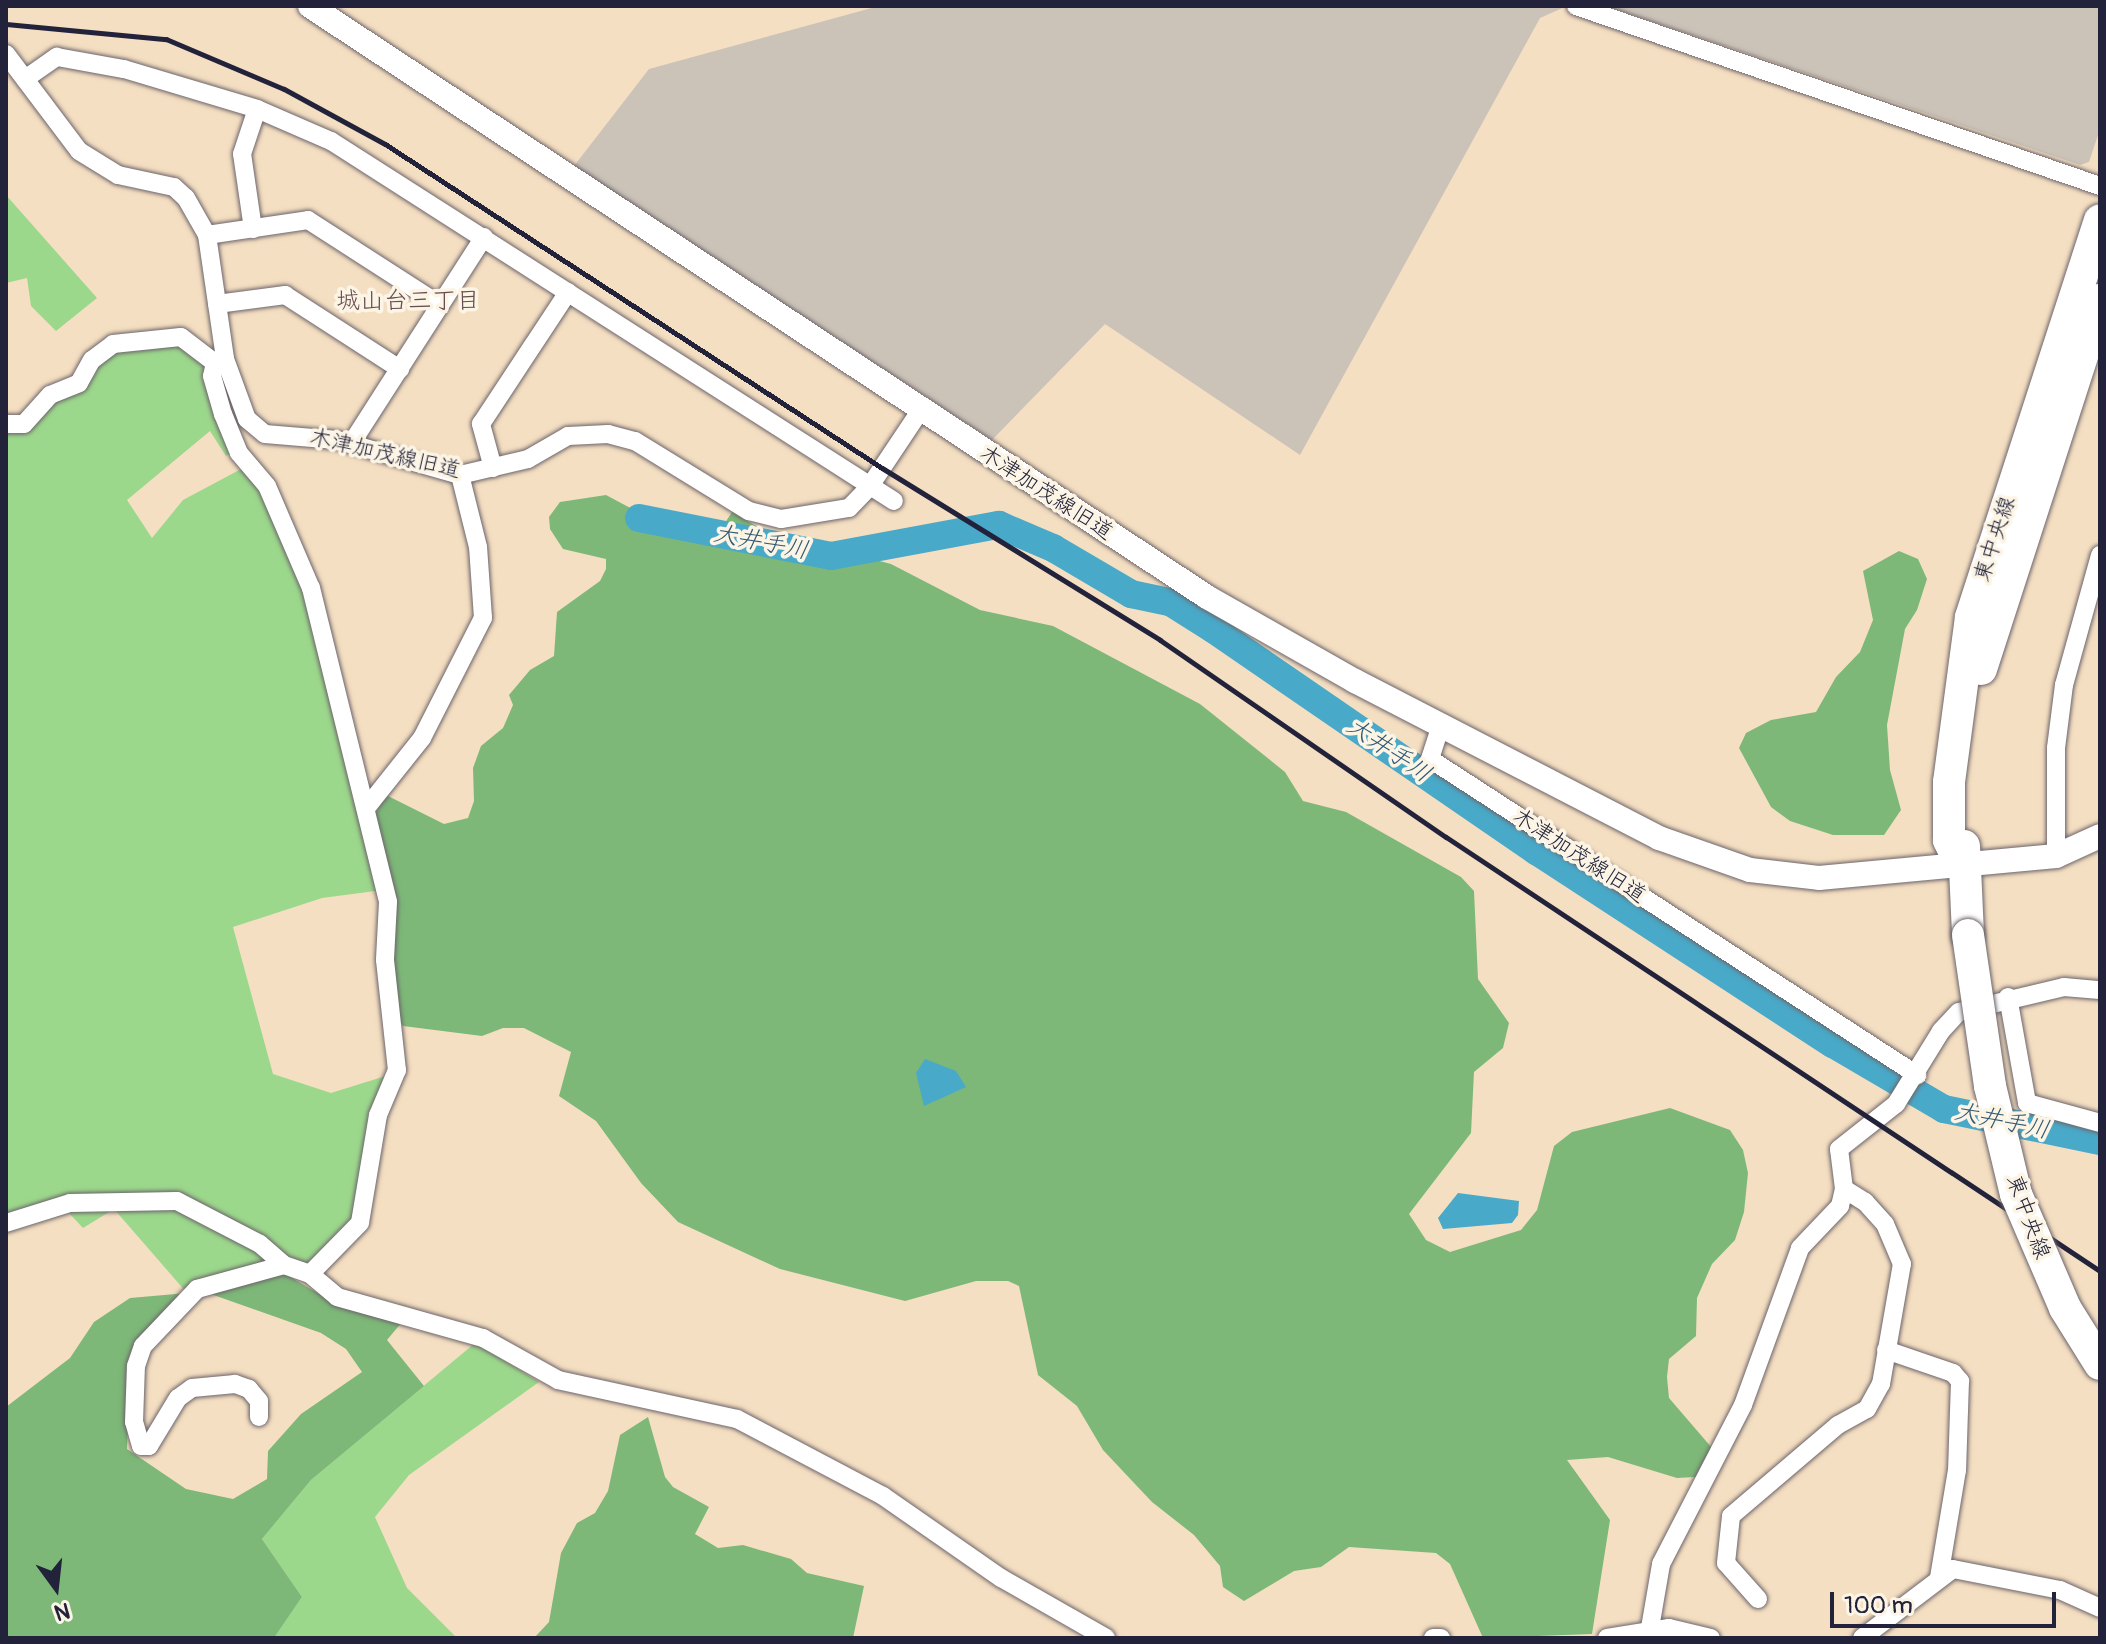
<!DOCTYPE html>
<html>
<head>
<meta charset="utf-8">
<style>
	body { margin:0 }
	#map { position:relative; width:2106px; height:1644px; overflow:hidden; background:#f5dfc2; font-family:Pangolin,"Klee One",sans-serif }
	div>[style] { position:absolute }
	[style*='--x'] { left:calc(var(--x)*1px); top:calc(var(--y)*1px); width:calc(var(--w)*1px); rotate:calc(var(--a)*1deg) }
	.industrial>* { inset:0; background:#cbc3b8 }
	.green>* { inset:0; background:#9cd88c }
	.forest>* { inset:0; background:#7db878 }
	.water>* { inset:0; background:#49a9c8 }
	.river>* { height:28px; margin:-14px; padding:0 14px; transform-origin:14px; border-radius:14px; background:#49a9c8 }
	.roads { filter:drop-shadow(0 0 2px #6c646a) drop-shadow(0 0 2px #6c646a) }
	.street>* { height:18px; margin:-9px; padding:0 9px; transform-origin:9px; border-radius:9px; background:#fff }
	.secondary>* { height:24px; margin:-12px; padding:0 12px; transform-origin:12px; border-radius:12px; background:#fff }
	.highway>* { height:32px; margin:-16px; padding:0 16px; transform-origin:16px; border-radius:16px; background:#fff }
	.rail>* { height:5px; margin:-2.5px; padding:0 2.5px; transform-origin:2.5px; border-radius:2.5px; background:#22223b }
	.bridges { filter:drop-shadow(0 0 2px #6c646a) drop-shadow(0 0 2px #6c646a) }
	.highway-bridge>* { height:32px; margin:-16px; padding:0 16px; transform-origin:16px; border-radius:16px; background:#fff }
	span { translate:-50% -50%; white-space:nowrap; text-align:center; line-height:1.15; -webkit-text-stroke:7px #fcf5e5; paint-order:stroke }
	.street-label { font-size:22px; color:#22223b }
	.neighbourhood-label { font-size:24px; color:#674c50 }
	.water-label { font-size:24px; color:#325873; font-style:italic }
	.frame { position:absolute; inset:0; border:8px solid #22223b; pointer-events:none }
	.north { position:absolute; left:16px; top:1548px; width:80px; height:80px; -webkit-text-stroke:6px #fcf5e5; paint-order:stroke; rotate:165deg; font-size:22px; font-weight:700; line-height:32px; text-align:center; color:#22223b }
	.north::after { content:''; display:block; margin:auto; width:28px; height:36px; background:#22223b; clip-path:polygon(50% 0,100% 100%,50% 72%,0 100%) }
	.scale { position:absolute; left:1830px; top:1592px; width:226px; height:36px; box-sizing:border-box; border:4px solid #22223b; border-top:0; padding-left:10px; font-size:24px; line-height:28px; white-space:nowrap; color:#22223b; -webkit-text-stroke:6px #fcf5e5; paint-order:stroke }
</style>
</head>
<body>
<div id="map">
	<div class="industrial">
		<i style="clip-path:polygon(879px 6px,1567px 6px,1540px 18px,1300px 455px,1105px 324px,992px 440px,574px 166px,649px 69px)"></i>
		<i style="clip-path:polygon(1606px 6px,2100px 6px,2100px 129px,2089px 162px,2080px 165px)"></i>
	</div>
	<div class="green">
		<i style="clip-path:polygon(6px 195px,97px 298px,56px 331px,31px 306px,27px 278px,6px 283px)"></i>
		<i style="clip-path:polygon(182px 341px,207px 369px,202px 377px,231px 453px,226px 456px,210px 431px,127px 500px,152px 538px,183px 500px,243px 468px,250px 475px,276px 518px,292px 569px,301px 574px,383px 890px,322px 898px,233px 927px,273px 1074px,331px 1093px,392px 1074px,361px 1209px,306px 1267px,170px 1195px,6px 1219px,6px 426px,104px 353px)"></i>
		<i style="clip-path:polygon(169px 1203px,275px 1260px,187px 1293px,114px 1209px,83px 1228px,69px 1213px,16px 1229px,69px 1207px)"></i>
		<i style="clip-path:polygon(475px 1343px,539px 1382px,409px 1475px,375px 1517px,407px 1588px,457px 1638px,274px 1638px,302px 1597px,262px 1539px,311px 1480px)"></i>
	</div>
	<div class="forest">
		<i style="clip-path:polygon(606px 495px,681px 535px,704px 533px,725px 523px,732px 512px,765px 531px,891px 564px,980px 610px,1053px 626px,1200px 704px,1285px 772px,1303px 801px,1346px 812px,1461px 877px,1474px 891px,1478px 979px,1509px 1023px,1503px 1048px,1474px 1072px,1471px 1133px,1409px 1214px,1426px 1240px,1450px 1252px,1521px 1230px,1537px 1210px,1554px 1146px,1572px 1132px,1670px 1108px,1730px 1130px,1743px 1150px,1748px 1173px,1744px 1212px,1735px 1240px,1712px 1264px,1697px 1298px,1696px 1336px,1669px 1359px,1667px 1377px,1669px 1398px,1712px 1448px,1707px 1468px,1695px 1477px,1677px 1478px,1608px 1457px,1567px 1460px,1610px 1520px,1592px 1634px,1483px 1638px,1450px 1564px,1436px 1553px,1349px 1547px,1321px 1567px,1294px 1571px,1244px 1601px,1223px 1587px,1220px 1566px,1194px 1535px,1152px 1502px,1103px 1450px,1077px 1406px,1038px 1375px,1019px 1286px,1008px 1281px,976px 1281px,905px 1301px,780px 1269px,678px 1222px,641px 1183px,596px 1121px,559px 1096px,571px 1052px,524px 1028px,503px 1028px,482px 1036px,403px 1026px,397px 1017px,375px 814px,386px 795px,444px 824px,468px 818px,474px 801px,473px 768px,481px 746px,503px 728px,513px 705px,509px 695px,530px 670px,554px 656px,557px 612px,600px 581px,606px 569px,606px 559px,563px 549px,550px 529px,549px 517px,560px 502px)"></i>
		<i style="clip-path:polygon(1899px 551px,1918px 559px,1927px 579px,1917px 610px,1905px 629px,1887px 725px,1890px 770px,1901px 810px,1884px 835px,1833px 835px,1790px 821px,1771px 807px,1739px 748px,1746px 733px,1771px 720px,1816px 712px,1836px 677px,1860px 652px,1873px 620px,1863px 571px)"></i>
		<i style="clip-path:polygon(285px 1274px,333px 1302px,402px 1322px,387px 1340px,424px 1386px,311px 1480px,262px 1539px,302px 1597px,274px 1638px,6px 1638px,6px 1407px,70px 1358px,94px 1322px,130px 1298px,187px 1293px,130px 1367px,127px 1449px,186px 1489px,233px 1499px,267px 1479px,268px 1451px,301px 1414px,362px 1372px,346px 1349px,321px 1333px,205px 1292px)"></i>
		<i style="clip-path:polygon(648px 1417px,665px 1477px,673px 1487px,709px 1507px,695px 1534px,718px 1548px,743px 1545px,791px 1559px,807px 1573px,864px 1586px,853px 1638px,534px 1638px,549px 1622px,561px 1553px,577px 1523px,595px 1513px,608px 1491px,620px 1435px)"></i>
	</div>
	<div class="water">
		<i style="clip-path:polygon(925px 1059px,956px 1071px,966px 1087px,924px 1106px,916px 1073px)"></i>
		<i style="clip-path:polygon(1458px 1193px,1519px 1201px,1518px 1215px,1512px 1223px,1443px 1229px,1438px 1218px)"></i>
	</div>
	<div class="river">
		<i style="--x:639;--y:518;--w:196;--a:11.2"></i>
		<i style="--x:831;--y:556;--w:171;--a:-10.5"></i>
		<i style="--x:999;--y:525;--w:59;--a:23.1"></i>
		<i style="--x:1053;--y:548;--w:91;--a:30.5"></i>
		<i style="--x:1131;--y:594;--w:40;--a:12"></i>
		<i style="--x:1170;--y:602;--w:51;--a:32.1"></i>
		<i style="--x:1213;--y:629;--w:394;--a:34.5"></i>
		<i style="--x:1538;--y:852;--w:352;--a:33.1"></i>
		<i style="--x:1833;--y:1044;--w:129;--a:30.4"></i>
		<i style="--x:1944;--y:1109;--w:159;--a:11.6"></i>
	</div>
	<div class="roads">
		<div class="street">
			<i style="--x:1576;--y:6;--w:554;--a:18.96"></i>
			<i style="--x:6;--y:54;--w:121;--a:53"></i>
			<i style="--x:79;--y:151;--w:46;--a:31.6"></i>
			<i style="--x:118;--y:175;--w:57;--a:12.1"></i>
			<i style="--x:174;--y:187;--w:16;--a:43"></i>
			<i style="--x:186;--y:198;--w:43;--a:60.4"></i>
			<i style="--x:207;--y:235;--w:125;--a:81.7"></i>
			<i style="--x:225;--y:359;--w:64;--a:69.9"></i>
			<i style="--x:247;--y:419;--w:23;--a:40"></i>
			<i style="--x:265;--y:434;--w:72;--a:4.8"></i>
			<i style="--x:337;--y:440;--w:128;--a:15.9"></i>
			<i style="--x:460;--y:475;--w:70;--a:-13.2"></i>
			<i style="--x:528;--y:459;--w:46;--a:-29.9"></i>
			<i style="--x:568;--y:436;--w:40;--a:-2.9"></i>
			<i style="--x:608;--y:434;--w:28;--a:15"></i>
			<i style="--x:635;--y:441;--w:134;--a:31.6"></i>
			<i style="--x:749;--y:511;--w:33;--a:14"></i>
			<i style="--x:781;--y:519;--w:69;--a:-9.2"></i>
			<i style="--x:849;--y:508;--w:30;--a:-46"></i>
			<i style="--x:870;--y:486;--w:90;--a:-56.3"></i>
			<i style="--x:25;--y:79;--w:39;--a:-35"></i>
			<i style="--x:57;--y:57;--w:68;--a:10.2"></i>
			<i style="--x:124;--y:69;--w:139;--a:16.7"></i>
			<i style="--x:257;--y:109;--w:81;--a:23.4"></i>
			<i style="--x:331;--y:141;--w:668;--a:32.6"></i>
			<i style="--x:253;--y:229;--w:76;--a:-98.3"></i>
			<i style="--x:242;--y:154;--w:47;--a:-71.6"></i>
			<i style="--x:207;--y:235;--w:102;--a:-8.4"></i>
			<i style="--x:308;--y:220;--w:157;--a:32.8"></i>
			<i style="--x:217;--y:304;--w:69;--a:-7.5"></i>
			<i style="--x:285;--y:295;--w:137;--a:32.8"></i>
			<i style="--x:225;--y:359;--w:11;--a:158"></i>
			<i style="--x:215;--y:363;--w:13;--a:103"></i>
			<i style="--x:212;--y:376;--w:40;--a:74"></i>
			<i style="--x:223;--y:414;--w:42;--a:67.7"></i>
			<i style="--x:239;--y:453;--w:43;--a:49.7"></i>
			<i style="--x:267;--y:486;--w:111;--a:66.7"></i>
			<i style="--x:311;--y:588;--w:323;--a:76.2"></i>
			<i style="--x:388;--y:902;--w:58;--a:93"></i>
			<i style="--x:385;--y:960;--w:111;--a:83.8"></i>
			<i style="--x:397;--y:1070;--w:49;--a:112.9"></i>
			<i style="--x:378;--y:1115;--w:109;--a:99.5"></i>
			<i style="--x:360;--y:1223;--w:71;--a:134.4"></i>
			<i style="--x:6;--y:424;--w:18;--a:0"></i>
			<i style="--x:24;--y:424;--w:39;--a:-48"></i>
			<i style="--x:50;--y:395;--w:31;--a:-22"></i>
			<i style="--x:79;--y:383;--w:26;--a:-61"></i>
			<i style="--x:92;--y:360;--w:26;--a:-37"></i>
			<i style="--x:113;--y:344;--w:68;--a:-5.9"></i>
			<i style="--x:181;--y:337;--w:43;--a:37.4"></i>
			<i style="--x:351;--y:444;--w:246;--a:-57.3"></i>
			<i style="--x:493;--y:468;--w:46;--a:-105.3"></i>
			<i style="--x:481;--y:424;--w:158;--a:-56.6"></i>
			<i style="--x:1441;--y:725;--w:36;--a:108"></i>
			<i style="--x:1430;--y:759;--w:581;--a:32.98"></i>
			<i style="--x:367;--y:807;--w:88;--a:-51.4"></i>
			<i style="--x:422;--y:738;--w:135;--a:-63.1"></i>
			<i style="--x:483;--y:618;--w:71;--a:-94"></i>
			<i style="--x:478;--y:547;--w:74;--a:-104"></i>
			<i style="--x:2056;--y:856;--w:108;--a:-90"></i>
			<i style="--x:2056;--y:748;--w:64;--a:-82.8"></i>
			<i style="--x:2064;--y:685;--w:135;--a:-74.5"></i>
			<i style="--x:2008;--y:997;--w:108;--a:79.8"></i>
			<i style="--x:2027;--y:1103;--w:76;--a:15.3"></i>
			<i style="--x:6;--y:1223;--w:67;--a:-17.4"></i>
			<i style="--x:70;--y:1203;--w:107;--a:-1.1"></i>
			<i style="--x:177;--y:1201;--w:93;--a:27.4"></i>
			<i style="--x:260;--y:1244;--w:32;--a:41"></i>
			<i style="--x:284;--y:1265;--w:28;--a:19"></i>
			<i style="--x:310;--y:1274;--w:35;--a:40"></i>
			<i style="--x:337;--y:1297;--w:152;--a:15.7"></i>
			<i style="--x:483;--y:1338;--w:86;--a:29.2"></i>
			<i style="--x:558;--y:1380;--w:183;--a:12.3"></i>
			<i style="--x:737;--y:1419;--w:165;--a:27.8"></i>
			<i style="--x:883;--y:1496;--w:144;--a:34.8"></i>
			<i style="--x:1001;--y:1578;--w:121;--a:29.7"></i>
			<i style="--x:1886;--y:1350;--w:71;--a:18.9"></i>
			<i style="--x:1953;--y:1373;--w:11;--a:49"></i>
			<i style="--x:1960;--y:1381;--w:89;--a:91.9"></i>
			<i style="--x:1957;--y:1470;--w:109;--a:99.5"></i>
			<i style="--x:259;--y:1417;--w:16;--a:-90"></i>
			<i style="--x:259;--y:1401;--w:16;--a:-130"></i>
			<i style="--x:249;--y:1389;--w:15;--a:-160"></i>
			<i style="--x:235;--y:1384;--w:43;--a:174.7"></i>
			<i style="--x:192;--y:1388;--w:17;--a:144"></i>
			<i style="--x:178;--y:1398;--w:56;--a:121.1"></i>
			<i style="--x:149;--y:1446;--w:8;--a:180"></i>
			<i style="--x:141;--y:1446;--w:25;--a:-106"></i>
			<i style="--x:134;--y:1422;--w:56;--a:-88"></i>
			<i style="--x:136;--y:1366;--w:21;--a:-71"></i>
			<i style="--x:143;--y:1346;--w:79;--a:-46.5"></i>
			<i style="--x:197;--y:1289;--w:90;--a:-15.4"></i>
			<i style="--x:1758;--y:1599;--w:48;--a:-131.6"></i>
			<i style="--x:1726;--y:1563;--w:47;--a:-83.9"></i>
			<i style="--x:1731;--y:1516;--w:140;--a:-40.4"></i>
			<i style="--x:1838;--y:1425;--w:33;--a:-29"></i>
			<i style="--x:1867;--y:1409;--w:29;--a:-61"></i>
			<i style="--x:1881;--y:1384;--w:122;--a:-80.1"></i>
			<i style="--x:1902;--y:1264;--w:43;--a:-113"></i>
			<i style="--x:1885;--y:1224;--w:30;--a:-132"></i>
			<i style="--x:1865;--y:1202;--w:25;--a:-148"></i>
			<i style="--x:1650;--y:1628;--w:65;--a:-80.2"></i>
			<i style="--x:1661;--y:1564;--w:179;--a:-62.7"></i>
			<i style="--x:1743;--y:1405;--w:167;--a:-70"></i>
			<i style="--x:1800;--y:1248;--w:58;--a:-46.4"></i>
			<i style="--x:1840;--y:1206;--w:17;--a:-77"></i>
			<i style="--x:1844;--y:1189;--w:40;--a:-97.1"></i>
			<i style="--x:1839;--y:1149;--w:73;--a:-38.3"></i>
			<i style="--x:1896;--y:1104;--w:86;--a:-58.3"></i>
			<i style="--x:1941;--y:1031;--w:26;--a:-47"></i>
			<i style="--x:1959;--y:1012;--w:108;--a:-13.4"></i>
			<i style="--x:2064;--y:987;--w:36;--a:5"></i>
			<i style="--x:1433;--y:1638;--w:8;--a:0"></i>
			<i style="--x:1607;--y:1638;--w:63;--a:-9.2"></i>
			<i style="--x:1669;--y:1628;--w:43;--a:13.4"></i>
			<i style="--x:1862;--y:1638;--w:114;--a:-37.2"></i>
			<i style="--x:1953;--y:1569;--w:109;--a:11.1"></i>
			<i style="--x:2060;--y:1590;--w:44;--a:24.2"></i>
		</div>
		<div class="secondary">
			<i style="--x:310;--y:6;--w:1074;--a:33.38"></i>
			<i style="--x:1207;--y:597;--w:170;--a:29.6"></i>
			<i style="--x:1355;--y:681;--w:342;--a:27.3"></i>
			<i style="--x:1659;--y:838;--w:96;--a:19.4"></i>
			<i style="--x:1750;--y:870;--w:69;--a:6.6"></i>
			<i style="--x:1819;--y:878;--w:238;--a:-5.3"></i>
			<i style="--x:2056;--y:856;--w:48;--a:-24.4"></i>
		</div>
		<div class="highway">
			<i style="--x:1981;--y:669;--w:388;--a:-72.1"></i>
			<i style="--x:1964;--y:846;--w:89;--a:87.4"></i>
			<i style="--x:1962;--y:867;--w:30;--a:-116"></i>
			<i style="--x:1949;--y:840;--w:58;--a:-90"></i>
			<i style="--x:1949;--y:782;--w:166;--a:-82.4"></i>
			<i style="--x:1971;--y:617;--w:417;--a:-72"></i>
		</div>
	</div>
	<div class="rail">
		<i style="--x:6;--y:24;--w:161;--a:5.4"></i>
		<i style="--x:166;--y:39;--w:128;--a:23"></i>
		<i style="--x:284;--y:89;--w:115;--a:28.6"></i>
		<i style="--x:385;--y:144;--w:593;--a:33.1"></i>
		<i style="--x:882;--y:468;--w:327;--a:31.7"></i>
		<i style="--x:1160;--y:640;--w:347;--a:34.6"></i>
		<i style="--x:1446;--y:837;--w:785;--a:33.57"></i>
	</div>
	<div class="bridges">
		<div class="highway-bridge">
			<i style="--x:1968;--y:935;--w:153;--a:81.7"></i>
			<i style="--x:1990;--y:1086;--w:111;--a:76.5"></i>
			<i style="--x:2016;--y:1194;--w:124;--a:66.7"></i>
			<i style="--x:2065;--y:1308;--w:66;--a:58"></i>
		</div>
	</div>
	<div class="street-label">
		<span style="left:385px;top:454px;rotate:13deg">木津加茂線旧道</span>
		<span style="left:1046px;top:493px;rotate:33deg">木津加茂線旧道</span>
		<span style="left:1995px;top:539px;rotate:-72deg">東中央線</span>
		<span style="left:1579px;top:856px;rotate:33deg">木津加茂線旧道</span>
		<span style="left:2028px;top:1217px;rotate:70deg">東中央線</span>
	</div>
	<div class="neighbourhood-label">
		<span style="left:408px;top:301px">城山台三丁目</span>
	</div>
	<div class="water-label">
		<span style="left:761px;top:542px;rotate:11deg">大井手川</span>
		<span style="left:1389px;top:750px;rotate:34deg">大井手川</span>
		<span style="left:2002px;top:1121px;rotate:12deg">大井手川</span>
	</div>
	<div class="frame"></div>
	<div class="north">N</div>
	<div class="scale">100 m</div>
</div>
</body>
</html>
